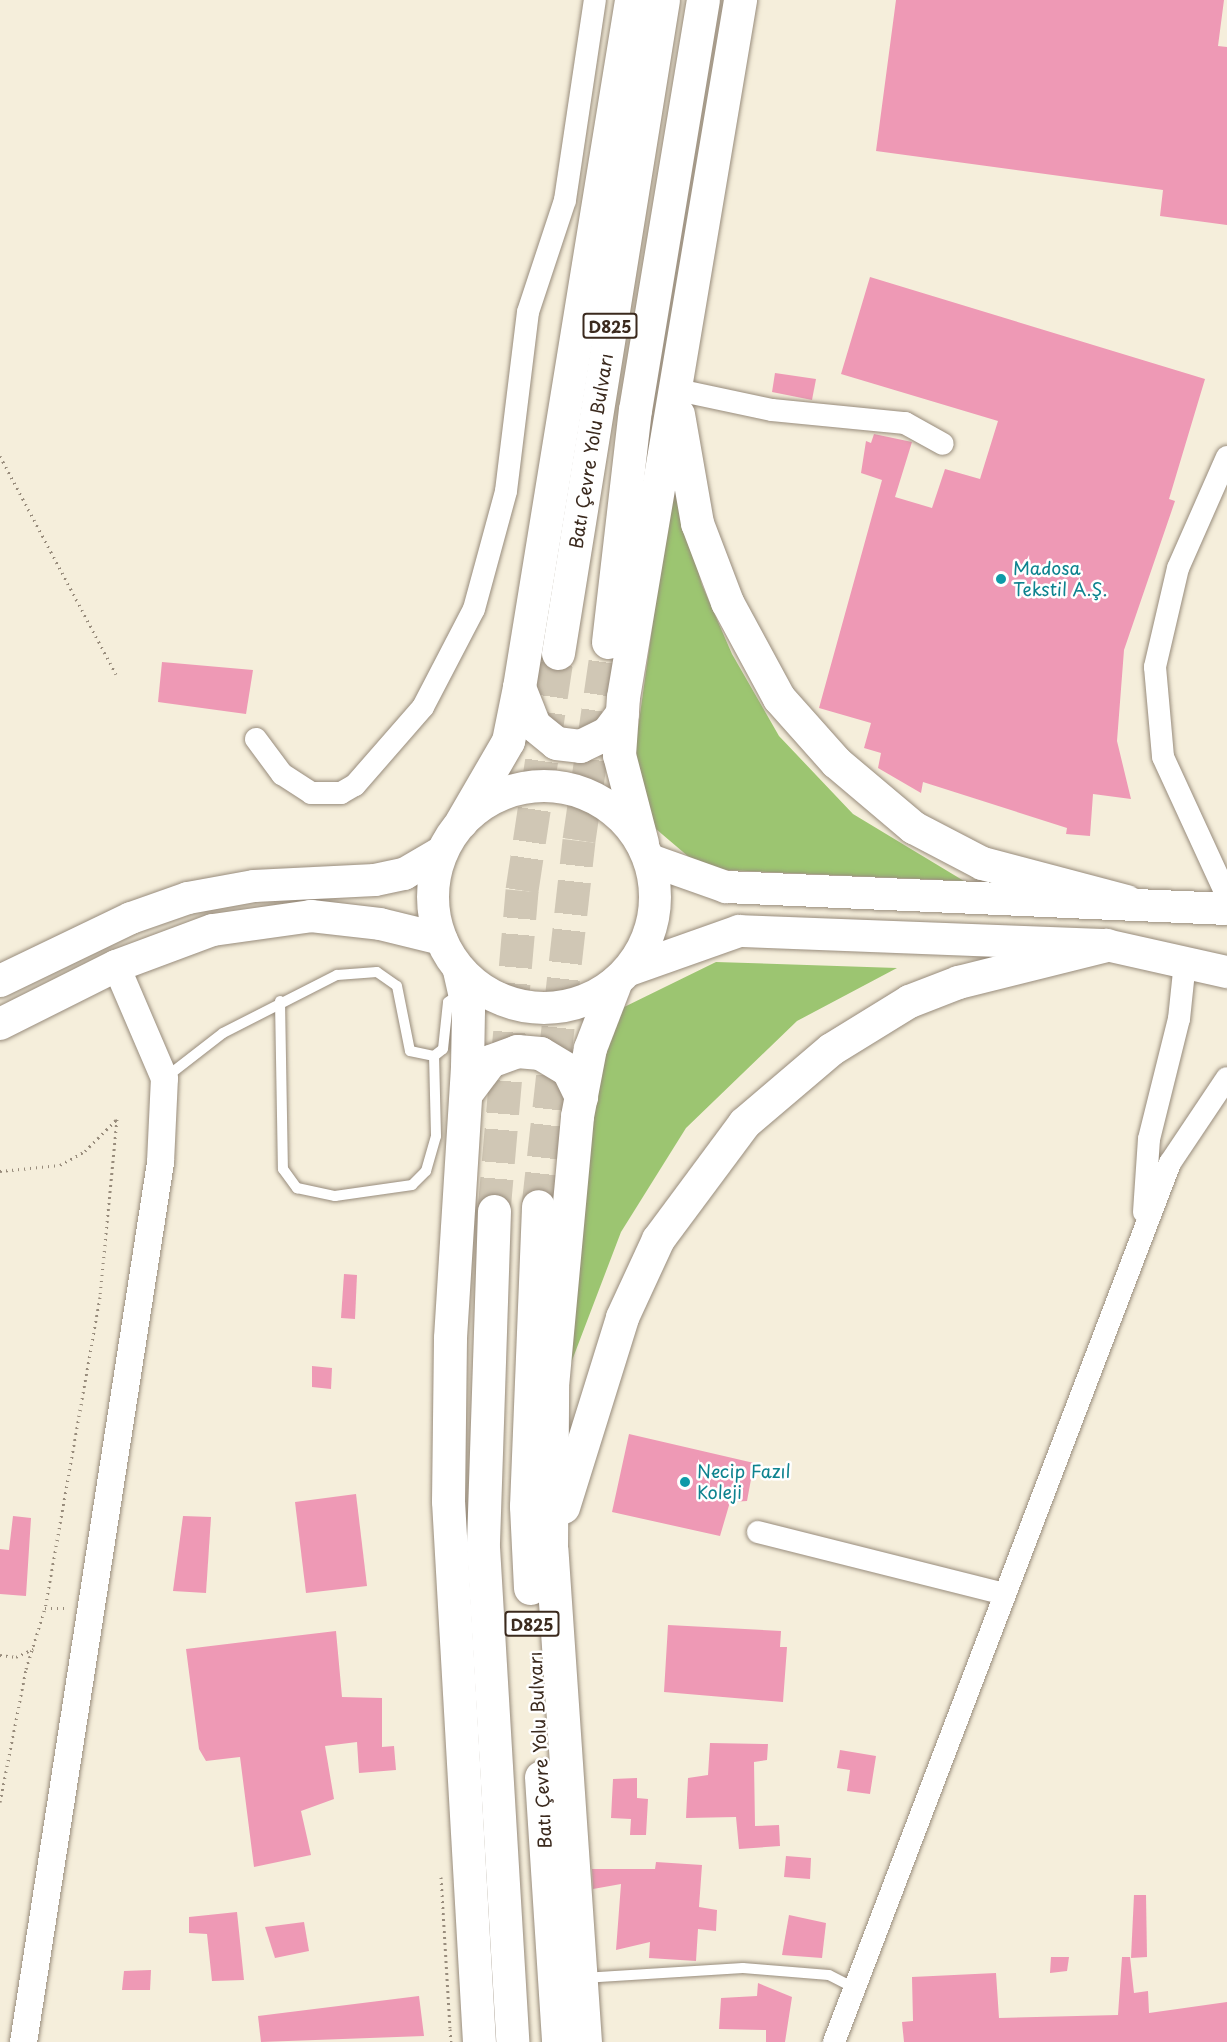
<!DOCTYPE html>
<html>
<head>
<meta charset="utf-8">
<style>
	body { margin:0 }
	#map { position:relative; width:1227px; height:2042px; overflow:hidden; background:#f5eedb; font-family:"Playpen Sans",sans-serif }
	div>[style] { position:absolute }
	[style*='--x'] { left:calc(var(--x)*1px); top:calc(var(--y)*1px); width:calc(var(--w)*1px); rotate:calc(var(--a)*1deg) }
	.green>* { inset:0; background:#9cc571 }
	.building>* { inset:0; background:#ee99b5 }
	.trunk-tunnel>* { height:33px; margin-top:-16.5px; transform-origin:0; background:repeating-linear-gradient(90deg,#d0c7b5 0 33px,transparent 0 49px) }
	.path>* { height:3px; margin-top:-1.5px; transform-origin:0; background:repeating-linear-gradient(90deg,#988c7c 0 1.5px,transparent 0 6px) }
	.roads { filter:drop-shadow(0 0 2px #988c7c) drop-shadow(0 0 2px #988c7c) }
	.service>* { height:10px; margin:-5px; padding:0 5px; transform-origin:5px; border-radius:5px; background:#fff }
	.minor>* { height:22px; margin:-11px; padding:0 11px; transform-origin:11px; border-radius:11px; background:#fff }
	.tertiary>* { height:27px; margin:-13.5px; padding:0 13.5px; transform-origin:13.5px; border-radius:13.5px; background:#fff }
	.secondary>* { height:32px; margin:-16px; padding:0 16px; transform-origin:16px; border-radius:16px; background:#fff }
	.secondary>.ring { margin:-16px; padding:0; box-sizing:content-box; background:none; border:32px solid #fff; border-radius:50% }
	.trunk>* { height:33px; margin:-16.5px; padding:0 16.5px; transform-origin:16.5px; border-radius:16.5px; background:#fff }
	.dots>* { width:16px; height:16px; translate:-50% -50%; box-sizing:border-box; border:3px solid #fff; border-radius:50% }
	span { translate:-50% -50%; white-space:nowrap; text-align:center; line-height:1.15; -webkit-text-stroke:5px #fff; paint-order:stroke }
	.shield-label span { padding:2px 4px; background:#fff; border:2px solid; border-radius:4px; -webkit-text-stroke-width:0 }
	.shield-label { font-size:16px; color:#3b2a1e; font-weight:700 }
	.street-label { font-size:18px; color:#3b2a1e }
	.culture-label { font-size:18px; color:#0d838f }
	.left { translate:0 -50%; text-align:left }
</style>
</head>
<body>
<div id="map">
	<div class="green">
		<i style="clip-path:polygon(673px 479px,702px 585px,732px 654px,779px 736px,853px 814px,964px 881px,703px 869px,656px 829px,641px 795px,635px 750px)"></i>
		<i style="clip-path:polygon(716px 962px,897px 968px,797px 1021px,686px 1128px,621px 1232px,568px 1371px,601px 1037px,616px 1011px)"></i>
	</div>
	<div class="building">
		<i style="clip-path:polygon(896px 0,1224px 0,1218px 46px,1227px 47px,1227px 225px,1160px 216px,1163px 190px,876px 151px)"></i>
		<i style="clip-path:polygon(870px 277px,1205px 379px,1169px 499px,1175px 501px,1124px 650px,1117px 741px,1131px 799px,1093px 794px,1090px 836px,1066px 834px,1067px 828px,923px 782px,921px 793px,878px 768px,881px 753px,864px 748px,871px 723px,819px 708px,882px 480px,861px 473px,866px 441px,871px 443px,874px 434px,912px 442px,895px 497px,932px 508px,945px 469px,980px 479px,998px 421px,841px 374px)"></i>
		<i style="clip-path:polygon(775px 373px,816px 379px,812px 400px,772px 392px)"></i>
		<i style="clip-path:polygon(162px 662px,253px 670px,246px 714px,158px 702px)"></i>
		<i style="clip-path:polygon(344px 1274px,357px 1275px,355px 1319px,341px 1318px)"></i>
		<i style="clip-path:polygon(312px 1366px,332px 1368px,331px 1389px,312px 1387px)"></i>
		<i style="clip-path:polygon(629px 1434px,754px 1463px,747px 1501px,730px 1502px,720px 1536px,612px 1512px)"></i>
		<i style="clip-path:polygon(356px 1494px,367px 1586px,306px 1593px,295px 1502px)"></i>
		<i style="clip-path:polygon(13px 1516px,31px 1518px,26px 1596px,0 1594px,0 1549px,9px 1550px)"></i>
		<i style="clip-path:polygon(183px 1516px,211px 1517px,206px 1593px,173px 1591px)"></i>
		<i style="clip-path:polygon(668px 1625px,781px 1631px,780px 1647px,787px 1647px,783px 1702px,664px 1692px)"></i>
		<i style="clip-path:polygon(336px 1631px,342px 1697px,382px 1698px,382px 1747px,394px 1746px,396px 1770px,359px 1773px,357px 1742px,325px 1746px,334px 1799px,301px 1811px,311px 1855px,254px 1867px,240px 1757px,206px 1761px,199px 1749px,186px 1649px)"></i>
		<i style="clip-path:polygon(710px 1743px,768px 1744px,767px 1760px,754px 1762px,755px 1826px,779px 1825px,780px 1846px,739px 1849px,736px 1817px,686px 1818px,688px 1778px,708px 1775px)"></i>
		<i style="clip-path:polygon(840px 1750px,876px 1756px,870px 1794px,847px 1791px,850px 1770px,837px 1768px)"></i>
		<i style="clip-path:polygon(637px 1778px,637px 1798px,648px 1799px,646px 1835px,630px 1835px,631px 1819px,611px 1818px,613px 1779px)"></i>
		<i style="clip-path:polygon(786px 1856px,811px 1858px,810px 1879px,784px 1877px)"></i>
		<i style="clip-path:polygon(656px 1862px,702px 1865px,699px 1907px,717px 1910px,716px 1931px,698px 1929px,696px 1961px,649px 1958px,650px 1942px,616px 1950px,621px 1884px,593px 1889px,592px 1869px,655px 1869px)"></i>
		<i style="clip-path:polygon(1134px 1895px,1146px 1895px,1147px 1957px,1131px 1958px)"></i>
		<i style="clip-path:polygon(237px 1912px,244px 1980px,212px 1981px,207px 1934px,189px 1933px,189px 1917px)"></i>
		<i style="clip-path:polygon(789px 1915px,826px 1923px,822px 1958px,782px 1955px)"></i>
		<i style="clip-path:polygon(304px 1922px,309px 1951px,275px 1958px,265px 1927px)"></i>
		<i style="clip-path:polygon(1051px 1957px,1069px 1957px,1067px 1971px,1050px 1973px)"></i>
		<i style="clip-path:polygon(1122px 1957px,1130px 1957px,1134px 1993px,1148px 1991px,1149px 2013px,1227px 2002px,1227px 2042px,904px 2042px,902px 2022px,913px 2021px,912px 1977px,996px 1973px,999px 2018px,1118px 2015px)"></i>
		<i style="clip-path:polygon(151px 1970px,150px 1990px,122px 1990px,124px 1971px)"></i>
		<i style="clip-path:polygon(758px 1983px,792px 1997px,785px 2042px,766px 2042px,766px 2030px,719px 2029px,721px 1998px,757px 1996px)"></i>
		<i style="clip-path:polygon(419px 1996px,424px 2036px,261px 2042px,258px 2016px)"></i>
	</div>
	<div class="trunk-tunnel">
		<i style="--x:538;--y:1206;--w:368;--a:-83.6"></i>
		<i style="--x:579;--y:840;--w:200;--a:-81.7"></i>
		<i style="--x:494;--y:1211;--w:322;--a:-85"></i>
		<i style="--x:522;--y:890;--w:240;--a:-81.4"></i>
	</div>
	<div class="path">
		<i style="--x:0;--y:456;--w:247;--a:62"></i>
		<i style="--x:0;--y:1171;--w:60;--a:-5.7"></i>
		<i style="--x:60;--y:1165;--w:29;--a:-29"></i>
		<i style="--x:85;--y:1151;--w:45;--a:-45"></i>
		<i style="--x:117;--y:1119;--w:179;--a:95.5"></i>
		<i style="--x:100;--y:1297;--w:316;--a:100"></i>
		<i style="--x:45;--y:1608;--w:23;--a:0"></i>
		<i style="--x:0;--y:1655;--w:16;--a:7"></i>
		<i style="--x:16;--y:1657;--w:19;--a:-25"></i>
		<i style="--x:0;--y:1802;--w:136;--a:-78.9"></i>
		<i style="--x:26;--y:1669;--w:64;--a:-72.7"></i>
		<i style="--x:441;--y:1877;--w:151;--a:86.6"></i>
		<i style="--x:450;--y:2029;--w:13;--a:86"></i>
	</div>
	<div class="roads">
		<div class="service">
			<i style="--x:280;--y:1001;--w:168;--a:89"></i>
			<i style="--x:283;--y:1169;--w:24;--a:54"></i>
			<i style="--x:297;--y:1188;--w:39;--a:12"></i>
			<i style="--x:335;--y:1196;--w:78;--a:-8.1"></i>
			<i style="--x:412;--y:1185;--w:20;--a:-45"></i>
			<i style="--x:426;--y:1171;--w:36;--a:-74"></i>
			<i style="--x:436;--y:1136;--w:80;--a:-91.4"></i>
			<i style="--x:165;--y:1078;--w:73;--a:-37.8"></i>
			<i style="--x:223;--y:1033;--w:128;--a:-27"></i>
			<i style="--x:337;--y:975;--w:40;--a:-4.3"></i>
			<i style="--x:377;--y:972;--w:24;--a:35"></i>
			<i style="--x:397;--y:986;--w:66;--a:78.7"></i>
			<i style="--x:410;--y:1051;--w:25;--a:12"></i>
			<i style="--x:434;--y:1056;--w:11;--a:-38"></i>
			<i style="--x:443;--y:1049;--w:47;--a:-83.9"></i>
			<i style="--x:448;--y:1002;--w:14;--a:-36"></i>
			<i style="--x:583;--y:1978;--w:160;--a:-3.6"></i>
			<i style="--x:743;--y:1968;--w:86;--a:4.7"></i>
			<i style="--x:829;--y:1975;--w:28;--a:27"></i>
		</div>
		<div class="minor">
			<i style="--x:673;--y:389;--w:101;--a:12"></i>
			<i style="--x:772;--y:410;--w:134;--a:5.6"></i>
			<i style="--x:905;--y:423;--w:43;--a:28.9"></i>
			<i style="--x:1227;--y:457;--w:121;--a:113.8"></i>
			<i style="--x:1178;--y:568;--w:102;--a:103.1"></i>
			<i style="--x:1155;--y:667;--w:90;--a:84.9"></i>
			<i style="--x:1163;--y:757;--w:153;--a:65.3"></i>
			<i style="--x:256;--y:739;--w:44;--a:53.4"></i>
			<i style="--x:282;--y:774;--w:35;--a:33"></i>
			<i style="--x:311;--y:793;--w:30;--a:0"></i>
			<i style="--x:341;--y:793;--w:16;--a:-30"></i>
			<i style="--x:355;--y:785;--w:103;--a:-48.9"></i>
			<i style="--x:423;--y:707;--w:110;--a:-62.5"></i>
			<i style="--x:474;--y:609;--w:122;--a:-74.8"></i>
			<i style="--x:506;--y:491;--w:180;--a:-83"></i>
			<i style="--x:528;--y:312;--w:118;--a:-71.7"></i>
			<i style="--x:565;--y:200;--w:202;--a:-81.5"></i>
			<i style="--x:1144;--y:1212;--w:73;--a:-86.1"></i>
			<i style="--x:1149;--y:1139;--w:124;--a:-76"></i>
			<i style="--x:1179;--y:1019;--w:57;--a:-84"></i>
			<i style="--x:758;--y:1532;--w:254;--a:14.1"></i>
			<i style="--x:834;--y:2042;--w:941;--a:-69.08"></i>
			<i style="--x:1170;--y:1163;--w:102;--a:-56.2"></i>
		</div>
		<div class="tertiary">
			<i style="--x:23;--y:2042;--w:891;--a:-81.15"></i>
			<i style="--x:160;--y:1162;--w:84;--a:-87.3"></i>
			<i style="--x:164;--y:1078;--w:122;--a:-113.2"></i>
		</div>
		<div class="secondary">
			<i class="ring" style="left:433px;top:786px;width:190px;height:190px"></i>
			<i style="--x:650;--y:860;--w:81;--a:19.6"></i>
			<i style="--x:726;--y:887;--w:501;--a:2.51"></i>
			<i style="--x:629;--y:970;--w:117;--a:-19.5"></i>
			<i style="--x:739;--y:931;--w:367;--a:2.2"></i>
			<i style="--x:1106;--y:945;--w:124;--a:12.6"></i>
			<i style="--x:0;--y:981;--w:145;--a:-25.7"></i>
			<i style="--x:131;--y:918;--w:60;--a:-19.3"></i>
			<i style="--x:188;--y:898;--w:67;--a:-10.3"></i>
			<i style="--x:254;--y:886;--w:121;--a:-2.8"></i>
			<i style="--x:375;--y:880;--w:30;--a:-12"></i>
			<i style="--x:404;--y:874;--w:44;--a:-30.1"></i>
			<i style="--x:0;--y:1024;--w:130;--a:-26.6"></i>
			<i style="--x:116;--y:966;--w:103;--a:-20.4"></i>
			<i style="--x:213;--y:930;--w:99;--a:-8.1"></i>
			<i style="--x:311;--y:916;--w:69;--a:6.6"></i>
			<i style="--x:380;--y:924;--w:63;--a:13.8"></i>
		</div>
		<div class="trunk">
			<i style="--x:678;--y:414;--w:111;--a:80.1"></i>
			<i style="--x:697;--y:523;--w:85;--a:69.2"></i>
			<i style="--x:727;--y:602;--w:109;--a:61.6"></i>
			<i style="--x:779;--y:698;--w:86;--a:48.3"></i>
			<i style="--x:836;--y:762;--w:101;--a:40.2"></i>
			<i style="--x:913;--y:827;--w:78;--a:27.6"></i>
			<i style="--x:982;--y:863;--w:149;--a:14.8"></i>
			<i style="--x:608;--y:642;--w:234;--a:-83.4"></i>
			<i style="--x:635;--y:410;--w:416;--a:-80.6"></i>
			<i style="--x:558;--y:653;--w:661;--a:-80.87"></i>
			<i style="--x:519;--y:687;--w:41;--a:68.5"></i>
			<i style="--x:534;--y:725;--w:28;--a:39"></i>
			<i style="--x:556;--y:743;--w:24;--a:7"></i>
			<i style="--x:580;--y:746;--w:30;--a:-26"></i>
			<i style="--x:607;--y:733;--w:25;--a:-53"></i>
			<i style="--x:461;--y:822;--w:94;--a:-59.9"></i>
			<i style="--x:508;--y:741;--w:55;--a:-78.5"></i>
			<i style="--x:519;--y:687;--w:696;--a:-80.74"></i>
			<i style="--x:642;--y:843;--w:91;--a:-104.6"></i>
			<i style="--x:619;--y:755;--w:58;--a:-86.1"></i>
			<i style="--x:623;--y:697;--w:707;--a:-80.47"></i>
			<i style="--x:459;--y:970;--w:41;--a:77.3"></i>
			<i style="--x:468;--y:1010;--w:57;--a:91"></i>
			<i style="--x:467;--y:1067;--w:272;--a:93.6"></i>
			<i style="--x:450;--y:1338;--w:163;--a:90.7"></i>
			<i style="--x:448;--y:1501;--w:542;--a:86.72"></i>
			<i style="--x:466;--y:1093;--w:40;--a:-53"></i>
			<i style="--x:490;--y:1061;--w:29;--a:-20"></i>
			<i style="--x:517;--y:1051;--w:23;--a:5"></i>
			<i style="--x:540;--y:1053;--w:33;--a:31"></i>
			<i style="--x:568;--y:1070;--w:30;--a:64"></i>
			<i style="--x:494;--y:1211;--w:336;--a:91.9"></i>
			<i style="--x:483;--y:1547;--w:496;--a:86.6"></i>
			<i style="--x:563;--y:1507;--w:199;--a:-72.7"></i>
			<i style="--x:622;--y:1317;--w:86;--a:-65.2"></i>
			<i style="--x:658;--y:1239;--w:144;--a:-53.4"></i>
			<i style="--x:744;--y:1123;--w:114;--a:-40.4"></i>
			<i style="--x:831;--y:1049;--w:92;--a:-31.6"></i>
			<i style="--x:909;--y:1001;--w:53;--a:-21.2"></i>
			<i style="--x:958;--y:982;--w:153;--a:-14"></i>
			<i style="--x:530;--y:1588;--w:82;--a:-92.8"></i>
			<i style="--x:526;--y:1506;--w:300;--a:-87.7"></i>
			<i style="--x:541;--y:1777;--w:266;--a:86.3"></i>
			<i style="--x:585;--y:2042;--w:494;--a:-93.9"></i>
			<i style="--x:551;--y:1549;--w:163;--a:-89.6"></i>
			<i style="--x:552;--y:1386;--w:271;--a:-84.7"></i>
			<i style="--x:577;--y:1116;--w:69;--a:-79.2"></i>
			<i style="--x:590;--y:1048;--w:70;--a:-69"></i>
		</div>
	</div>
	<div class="dots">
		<i style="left:1001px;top:579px;background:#0f9aa8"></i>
		<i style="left:685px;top:1482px;background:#0f9aa8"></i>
	</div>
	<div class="shield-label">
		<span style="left:610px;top:326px">D825</span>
		<span style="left:532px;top:1624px">D825</span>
	</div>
	<div class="street-label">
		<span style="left:591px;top:451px;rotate:-81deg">Batı Çevre Yolu Bulvarı</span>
		<span style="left:540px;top:1750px;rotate:-93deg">Batı Çevre Yolu Bulvarı</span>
	</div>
	<div class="culture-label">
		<span class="left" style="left:1013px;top:579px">Madosa<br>Tekstil A.Ş.</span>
		<span class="left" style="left:697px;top:1482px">Necip Fazıl<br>Koleji</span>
	</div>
</div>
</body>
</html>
